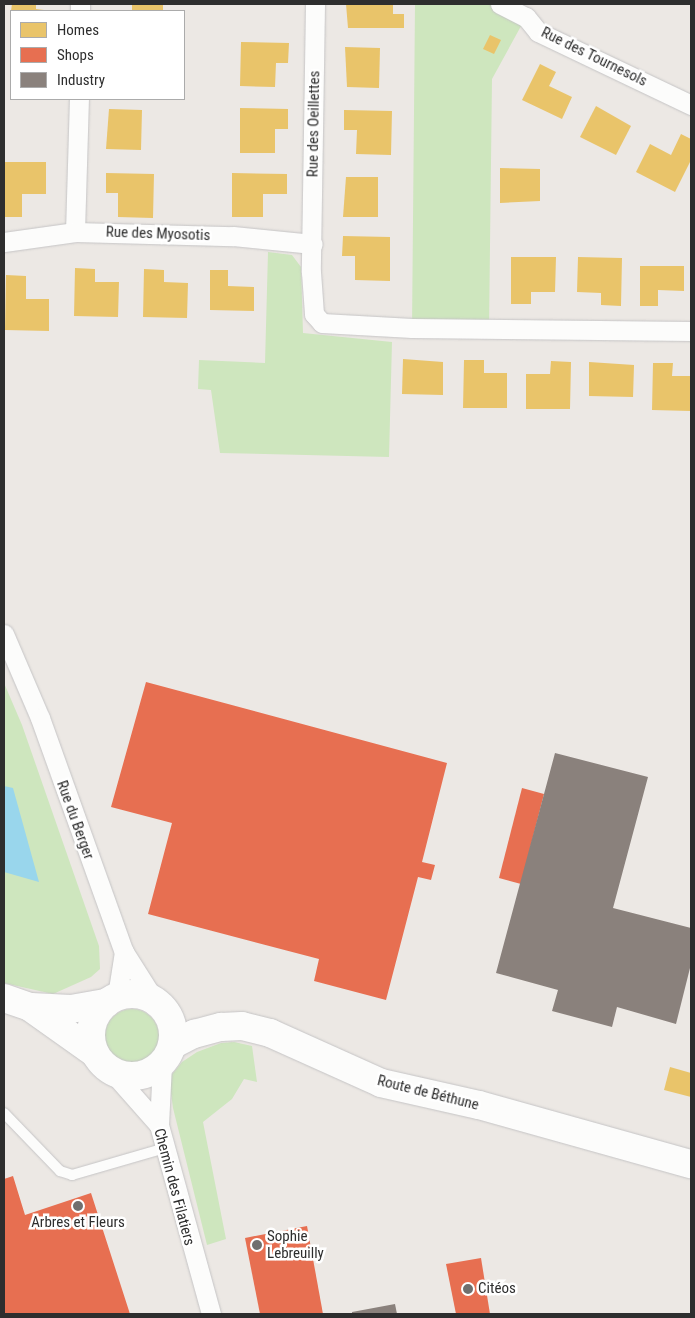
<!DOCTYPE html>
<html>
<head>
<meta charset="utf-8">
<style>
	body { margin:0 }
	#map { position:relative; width:695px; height:1318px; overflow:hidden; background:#ece8e4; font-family:"Roboto Condensed",sans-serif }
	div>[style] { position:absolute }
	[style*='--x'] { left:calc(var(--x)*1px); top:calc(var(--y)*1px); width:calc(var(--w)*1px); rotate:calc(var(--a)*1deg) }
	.green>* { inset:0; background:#cee6be }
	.round { border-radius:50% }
	.water>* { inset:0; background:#99d6ec }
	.homes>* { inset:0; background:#e9c46a }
	.shops>* { inset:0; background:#e76f51 }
	.industry>* { inset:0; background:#8a817c }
	.roads { filter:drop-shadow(0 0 1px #c5c4c5) drop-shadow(0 0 1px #c5c4c5) }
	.service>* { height:10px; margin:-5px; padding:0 5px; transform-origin:5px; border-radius:5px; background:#fcfcfb }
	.minor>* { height:19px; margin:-9.5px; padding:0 9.5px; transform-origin:9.5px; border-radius:9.5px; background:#fcfcfb }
	.secondary>* { height:28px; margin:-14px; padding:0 14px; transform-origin:14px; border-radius:14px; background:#fcfcfb }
	.secondary>.ring { margin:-14px; padding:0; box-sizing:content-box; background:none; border:28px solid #fcfcfb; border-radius:50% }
	.dots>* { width:14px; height:14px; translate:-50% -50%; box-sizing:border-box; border:2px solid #fff; border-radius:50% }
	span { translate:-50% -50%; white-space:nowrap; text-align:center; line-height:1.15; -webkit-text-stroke:5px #fff; paint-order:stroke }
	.street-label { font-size:15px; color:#2e2e2e }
	.poi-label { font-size:15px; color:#2e2e2e }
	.left { translate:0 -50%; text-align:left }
	.frame { position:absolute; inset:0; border:5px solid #2e2e2e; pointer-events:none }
	.legend { position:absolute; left:10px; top:10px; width:175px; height:90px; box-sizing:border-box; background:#fff; border:1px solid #ababab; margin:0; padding:6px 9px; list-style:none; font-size:15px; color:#2e2e2e }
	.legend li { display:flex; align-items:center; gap:10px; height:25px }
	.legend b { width:25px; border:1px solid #ababab }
</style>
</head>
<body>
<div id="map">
	<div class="green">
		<i style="clip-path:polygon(415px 4px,500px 4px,526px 17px,492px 79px,489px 330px,412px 328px)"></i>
		<i style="clip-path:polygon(268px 252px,292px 255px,301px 267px,303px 333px,392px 342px,389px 457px,220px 453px,211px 390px,198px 389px,199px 360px,265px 363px)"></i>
		<i style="clip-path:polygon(4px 683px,22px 725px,99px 946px,100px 969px,91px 977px,53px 994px,4px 983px)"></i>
		<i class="round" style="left:105px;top:1009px;width:54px;height:54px"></i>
		<i style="clip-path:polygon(234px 1042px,252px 1046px,257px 1082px,244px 1079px,232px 1099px,203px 1122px,226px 1239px,207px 1245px,173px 1108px,169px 1078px,182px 1062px,197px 1052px,221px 1043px)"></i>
	</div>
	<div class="water">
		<i style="clip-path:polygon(4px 786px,13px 788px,39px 882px,4px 872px)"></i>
	</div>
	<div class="homes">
		<i style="clip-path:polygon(12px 4px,36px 4px,36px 9px,52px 11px,11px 11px)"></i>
		<i style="clip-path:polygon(132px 4px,163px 4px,163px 11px,132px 11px)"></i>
		<i style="clip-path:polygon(346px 4px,393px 4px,393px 14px,404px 14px,404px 28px,348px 28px)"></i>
		<i style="clip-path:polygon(490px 35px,501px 40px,494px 54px,483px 49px)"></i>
		<i style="clip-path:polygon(241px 42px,289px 43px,288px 63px,276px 63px,275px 87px,240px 86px)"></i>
		<i style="clip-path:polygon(345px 47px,380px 48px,379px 88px,347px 87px)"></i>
		<i style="clip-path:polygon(540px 64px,556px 72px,549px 86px,572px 97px,562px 119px,522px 100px)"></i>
		<i style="clip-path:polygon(596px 106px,631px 126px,616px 155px,580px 137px)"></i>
		<i style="clip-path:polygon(240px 108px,288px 109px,288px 129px,275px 129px,275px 153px,240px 153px)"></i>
		<i style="clip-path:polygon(109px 109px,142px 110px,141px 150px,106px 149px)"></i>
		<i style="clip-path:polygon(344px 110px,392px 111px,391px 155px,356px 154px,357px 130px,344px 130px)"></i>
		<i style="clip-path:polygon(681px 134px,691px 139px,691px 160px,675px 192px,636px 172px,650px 144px,671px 155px)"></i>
		<i style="clip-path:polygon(4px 162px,46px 162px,46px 194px,22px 194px,22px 217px,4px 217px)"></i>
		<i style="clip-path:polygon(500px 168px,540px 169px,540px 201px,500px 203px)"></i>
		<i style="clip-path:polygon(106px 173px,154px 174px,153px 218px,118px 217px,118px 193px,106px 193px)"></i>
		<i style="clip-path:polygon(232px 173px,287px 174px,287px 194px,263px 194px,263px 217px,232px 217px)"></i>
		<i style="clip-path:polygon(346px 177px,378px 177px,378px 217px,343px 217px)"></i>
		<i style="clip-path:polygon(343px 236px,390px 237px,390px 281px,355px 280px,355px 256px,342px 256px)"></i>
		<i style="clip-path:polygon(511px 257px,556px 257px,555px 292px,531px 292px,531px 304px,511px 304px)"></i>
		<i style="clip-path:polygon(578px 257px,622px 258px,621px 306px,601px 305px,601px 293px,577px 292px)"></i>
		<i style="clip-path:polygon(640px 266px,684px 266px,684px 291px,658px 290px,658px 306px,640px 306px)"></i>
		<i style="clip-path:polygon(75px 268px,95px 269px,95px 282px,119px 282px,118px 317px,74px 316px)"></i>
		<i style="clip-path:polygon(144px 269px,164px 270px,164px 282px,188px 283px,187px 318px,143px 317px)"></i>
		<i style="clip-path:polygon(210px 270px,228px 270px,228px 286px,254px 287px,254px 311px,210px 310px)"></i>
		<i style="clip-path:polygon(6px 275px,26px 276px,26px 299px,49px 299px,49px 331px,5px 330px)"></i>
		<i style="clip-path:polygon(403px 359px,443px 362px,443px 395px,402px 394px)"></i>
		<i style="clip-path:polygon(464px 360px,484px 360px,484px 373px,507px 373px,507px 408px,463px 408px)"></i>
		<i style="clip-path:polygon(551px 361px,571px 362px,570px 409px,526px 409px,526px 374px,550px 374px)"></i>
		<i style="clip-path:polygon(589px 362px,634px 365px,633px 397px,589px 396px)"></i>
		<i style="clip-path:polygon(653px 363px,673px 363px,672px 376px,691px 376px,691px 411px,652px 410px)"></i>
		<i style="clip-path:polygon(670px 1067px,691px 1073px,691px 1097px,664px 1090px)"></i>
	</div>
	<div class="shops">
		<i style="clip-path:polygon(146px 682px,447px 763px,422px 862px,435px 865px,431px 880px,418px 877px,386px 1000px,314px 981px,319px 959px,148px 914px,172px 823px,111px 807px)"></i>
		<i style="clip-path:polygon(522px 788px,544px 794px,521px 884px,499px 878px)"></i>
		<i style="clip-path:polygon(13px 1176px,25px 1215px,91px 1193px,130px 1314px,4px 1314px,4px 1179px)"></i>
		<i style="clip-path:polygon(307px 1226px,323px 1314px,260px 1314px,245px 1238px)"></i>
		<i style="clip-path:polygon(481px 1258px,490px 1314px,456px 1314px,446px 1264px)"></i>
	</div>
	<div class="industry">
		<i style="clip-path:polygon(555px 753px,648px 777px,613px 908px,691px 928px,691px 964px,676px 1024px,617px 1007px,612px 1027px,552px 1011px,558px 990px,496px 973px)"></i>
		<i style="clip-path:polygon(395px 1304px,397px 1314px,352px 1314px,352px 1312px)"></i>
	</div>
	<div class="roads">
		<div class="service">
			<i style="--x:4;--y:1113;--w:81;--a:46"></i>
			<i style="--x:60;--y:1171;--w:13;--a:18"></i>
			<i style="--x:72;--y:1175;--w:97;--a:-16.2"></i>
		</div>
		<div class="minor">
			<i style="--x:315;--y:4;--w:268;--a:90.9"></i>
			<i style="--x:311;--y:272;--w:42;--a:85.9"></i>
			<i style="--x:314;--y:314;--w:12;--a:48"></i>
			<i style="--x:322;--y:323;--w:90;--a:3.2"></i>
			<i style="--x:412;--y:328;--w:279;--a:0.6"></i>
			<i style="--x:500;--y:4;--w:29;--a:27"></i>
			<i style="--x:526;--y:17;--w:19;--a:51"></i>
			<i style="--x:538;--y:32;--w:170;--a:25.5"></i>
			<i style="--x:80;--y:11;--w:7;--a:-90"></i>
			<i style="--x:75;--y:232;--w:133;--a:-88.3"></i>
			<i style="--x:4;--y:242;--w:72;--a:-8"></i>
			<i style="--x:75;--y:232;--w:158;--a:1.5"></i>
			<i style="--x:233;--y:236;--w:80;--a:5.7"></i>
			<i style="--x:4;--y:634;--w:91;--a:66.8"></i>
			<i style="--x:40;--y:718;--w:249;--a:70.3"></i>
			<i style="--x:124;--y:952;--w:58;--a:57.7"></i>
			<i style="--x:117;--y:996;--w:45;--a:-81"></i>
			<i style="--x:113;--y:1073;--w:69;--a:48.5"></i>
			<i style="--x:159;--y:1125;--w:196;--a:74.6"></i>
			<i style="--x:159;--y:1125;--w:61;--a:-87.2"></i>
		</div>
		<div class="secondary">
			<i class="ring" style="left:91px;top:994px;width:54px;height:54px"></i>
			<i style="--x:4;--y:998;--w:28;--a:19"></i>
			<i style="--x:30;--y:1007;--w:77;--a:35.5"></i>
			<i style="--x:31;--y:1007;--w:40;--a:2.9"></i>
			<i style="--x:71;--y:1009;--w:36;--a:-10"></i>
			<i style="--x:172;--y:1045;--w:25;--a:-27"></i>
			<i style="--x:194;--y:1034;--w:28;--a:-15"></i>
			<i style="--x:221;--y:1027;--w:21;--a:-3"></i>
			<i style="--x:242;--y:1026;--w:29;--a:14"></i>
			<i style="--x:270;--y:1033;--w:122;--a:24.2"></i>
			<i style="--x:381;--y:1083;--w:100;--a:12.7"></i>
			<i style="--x:479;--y:1105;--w:220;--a:15.6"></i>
		</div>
	</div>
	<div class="dots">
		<i style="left:78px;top:1206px;background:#706f6e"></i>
		<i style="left:257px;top:1245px;background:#706f6e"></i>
		<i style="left:468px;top:1289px;background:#706f6e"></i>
	</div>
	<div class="street-label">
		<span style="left:594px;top:57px;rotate:26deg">Rue des Tournesols</span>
		<span style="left:314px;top:124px;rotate:-89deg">Rue des Oeillettes</span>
		<span style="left:158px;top:234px;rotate:2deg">Rue des Myosotis</span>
		<span style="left:75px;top:820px;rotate:70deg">Rue du Berger</span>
		<span style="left:428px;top:1093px;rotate:14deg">Route de Béthune</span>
		<span style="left:174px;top:1187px;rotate:75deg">Chemin des Filatiers</span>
	</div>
	<div class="poi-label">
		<span style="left:78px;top:1223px">Arbres et Fleurs</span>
		<span class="left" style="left:267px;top:1245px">Sophie<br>Lebreuilly</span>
		<span class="left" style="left:478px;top:1289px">Citéos</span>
	</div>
	<div class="frame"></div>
	<ul class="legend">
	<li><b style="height:14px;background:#e9c46a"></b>Homes</li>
	<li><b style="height:14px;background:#e76f51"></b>Shops</li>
	<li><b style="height:14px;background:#8a817c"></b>Industry</li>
	</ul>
</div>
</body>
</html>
